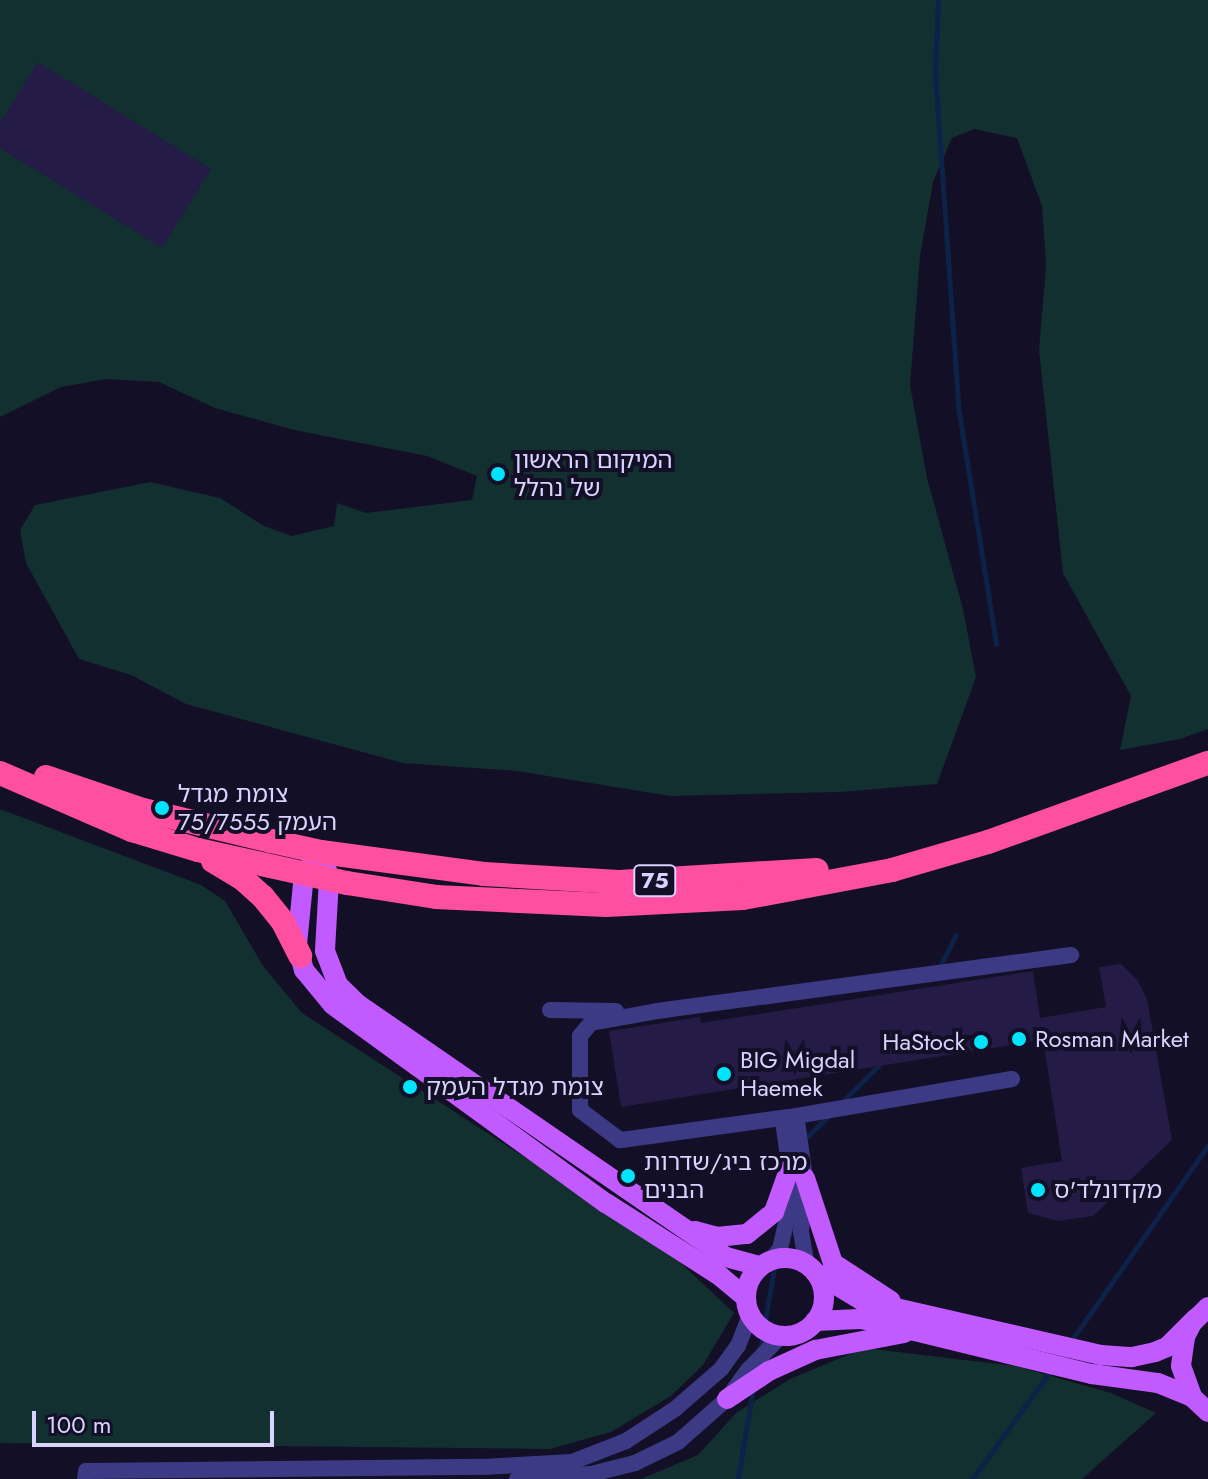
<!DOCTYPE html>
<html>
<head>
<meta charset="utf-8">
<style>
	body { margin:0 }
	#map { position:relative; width:1208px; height:1479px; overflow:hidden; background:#130f26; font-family:Jost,"Noto Sans Hebrew",sans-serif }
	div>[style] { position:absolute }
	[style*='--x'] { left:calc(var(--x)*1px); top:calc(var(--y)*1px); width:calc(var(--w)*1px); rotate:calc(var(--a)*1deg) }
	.green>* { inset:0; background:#12302f }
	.stream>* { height:5px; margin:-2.5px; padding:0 2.5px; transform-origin:2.5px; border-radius:2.5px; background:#0c2248 }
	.building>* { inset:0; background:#241b47 }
	.minor>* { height:16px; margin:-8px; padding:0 8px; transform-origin:8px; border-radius:8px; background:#3d3a85 }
	.major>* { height:20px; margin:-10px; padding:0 10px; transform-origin:10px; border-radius:10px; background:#c25bff }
	.major>.ring { margin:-10px; padding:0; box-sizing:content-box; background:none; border:20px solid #c25bff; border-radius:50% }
	.highway>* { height:24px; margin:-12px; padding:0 12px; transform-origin:12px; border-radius:12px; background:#ff4fa3 }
	.dots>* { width:22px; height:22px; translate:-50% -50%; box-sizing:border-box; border:4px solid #130f26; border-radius:50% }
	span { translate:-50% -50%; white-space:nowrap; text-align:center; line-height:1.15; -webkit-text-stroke:8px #130f26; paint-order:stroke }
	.shield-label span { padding:2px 6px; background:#130f26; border:2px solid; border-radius:6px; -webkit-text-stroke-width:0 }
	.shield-label { font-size:22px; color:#d9d4ff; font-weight:700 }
	.poi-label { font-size:24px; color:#d9d4ff }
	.left { translate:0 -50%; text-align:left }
	.right { translate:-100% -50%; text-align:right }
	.scale { position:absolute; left:32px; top:1411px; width:242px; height:36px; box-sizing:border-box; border:4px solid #d9d4ff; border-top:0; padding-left:10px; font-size:24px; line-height:28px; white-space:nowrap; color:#d9d4ff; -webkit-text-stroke:6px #130f26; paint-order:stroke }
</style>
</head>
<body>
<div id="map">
	<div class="green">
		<i style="clip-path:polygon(0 0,1208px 0,1208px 729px,1180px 739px,1120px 750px,1131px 696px,1063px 573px,1039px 350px,1046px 265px,1042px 206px,1017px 138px,974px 129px,952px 138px,933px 182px,920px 256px,910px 385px,927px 478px,963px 609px,976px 677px,937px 784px,839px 792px,670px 796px,517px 771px,403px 763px,186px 704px,131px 675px,79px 659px,26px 563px,20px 530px,35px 505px,150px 482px,220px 498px,264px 526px,292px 536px,334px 526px,337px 503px,366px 513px,472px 500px,477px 476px,427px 456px,294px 430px,215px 408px,159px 382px,106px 379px,61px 387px,0 417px)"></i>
		<i style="clip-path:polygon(0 809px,201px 885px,225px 901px,263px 966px,302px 1013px,666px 1249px,734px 1313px,703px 1365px,671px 1396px,611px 1432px,550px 1449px,0 1443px)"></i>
		<i style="clip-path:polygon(864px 1348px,1015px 1366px,1111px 1393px,1156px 1413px,1082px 1479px,641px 1479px,698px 1455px,736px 1413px,790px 1379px)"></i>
	</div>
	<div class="stream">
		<i style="--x:938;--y:0;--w:73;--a:92.4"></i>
		<i style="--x:935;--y:73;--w:334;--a:86"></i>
		<i style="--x:958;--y:406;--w:241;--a:80.9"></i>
		<i style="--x:938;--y:970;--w:39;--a:-63"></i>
		<i style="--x:840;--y:1104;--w:58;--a:-45"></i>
		<i style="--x:803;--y:1141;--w:38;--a:-45"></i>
		<i style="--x:1071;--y:1341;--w:239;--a:-55"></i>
		<i style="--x:760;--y:1350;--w:89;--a:-80.3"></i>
		<i style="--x:738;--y:1479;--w:92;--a:-80.6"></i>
		<i style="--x:972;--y:1479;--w:136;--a:-54"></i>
	</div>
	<div class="building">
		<i style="clip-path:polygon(38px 62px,211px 169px,162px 248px,0 148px,0 123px)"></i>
		<i style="clip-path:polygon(1121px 964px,1138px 981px,1147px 999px,1172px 1140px,1093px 1216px,1058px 1221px,1028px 1213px,1021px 1168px,1062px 1161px,1043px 1040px,621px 1107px,609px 1031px,700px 1017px,701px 1023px,1033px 971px,1040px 1018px,1106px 1007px,1099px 967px)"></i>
	</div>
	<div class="minor">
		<i style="--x:550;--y:1010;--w:66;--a:0.9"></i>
		<i style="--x:1012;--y:1079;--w:226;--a:170.3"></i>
		<i style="--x:789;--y:1117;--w:171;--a:172.2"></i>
		<i style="--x:620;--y:1140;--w:50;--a:-143.1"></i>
		<i style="--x:580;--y:1110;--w:74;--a:-90"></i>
		<i style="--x:580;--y:1036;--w:17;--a:-50"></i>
		<i style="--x:591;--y:1023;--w:67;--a:-10.3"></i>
		<i style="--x:657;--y:1011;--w:418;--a:-7.7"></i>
		<i style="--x:771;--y:1260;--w:14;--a:-51"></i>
		<i style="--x:780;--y:1249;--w:57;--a:-76.9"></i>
		<i style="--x:793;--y:1193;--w:66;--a:-97.9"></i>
		<i style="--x:784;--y:1128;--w:12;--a:-66"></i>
		<i style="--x:789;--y:1117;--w:9;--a:27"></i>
		<i style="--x:797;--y:1121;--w:58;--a:82"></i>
		<i style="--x:805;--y:1178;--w:54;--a:94.2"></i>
		<i style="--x:801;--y:1232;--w:34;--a:80"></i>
		<i style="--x:85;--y:1479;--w:8;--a:-83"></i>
		<i style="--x:86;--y:1471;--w:396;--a:-0.6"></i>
		<i style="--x:482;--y:1467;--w:90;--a:-3.2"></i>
		<i style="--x:572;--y:1462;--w:58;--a:-21.3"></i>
		<i style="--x:626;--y:1441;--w:59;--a:-33.1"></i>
		<i style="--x:675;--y:1409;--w:61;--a:-41"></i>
		<i style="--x:721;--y:1369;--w:29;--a:-54"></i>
		<i style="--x:738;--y:1346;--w:34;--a:-69"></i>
		<i style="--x:517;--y:1479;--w:74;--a:-3.9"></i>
		<i style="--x:591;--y:1474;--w:45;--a:-14"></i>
		<i style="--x:635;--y:1463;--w:48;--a:-26"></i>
		<i style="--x:678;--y:1442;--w:65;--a:-41.3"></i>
		<i style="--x:727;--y:1399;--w:37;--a:-54"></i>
		<i style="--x:749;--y:1369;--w:47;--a:-45.9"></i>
	</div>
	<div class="major">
		<i style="--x:314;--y:861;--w:16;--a:128"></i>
		<i style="--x:304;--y:874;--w:70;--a:95.7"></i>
		<i style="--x:297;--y:944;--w:27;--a:75"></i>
		<i style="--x:304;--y:970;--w:45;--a:50.4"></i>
		<i style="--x:333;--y:1005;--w:337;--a:36"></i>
		<i style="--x:606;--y:1203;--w:135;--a:32.6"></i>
		<i style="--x:720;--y:1276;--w:33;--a:40"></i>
		<i style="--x:326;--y:867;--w:12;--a:76"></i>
		<i style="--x:329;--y:879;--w:72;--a:93.2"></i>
		<i style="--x:325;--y:951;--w:36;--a:69"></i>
		<i style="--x:338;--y:985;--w:29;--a:44"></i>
		<i style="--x:359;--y:1005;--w:445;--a:34.5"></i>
		<i style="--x:726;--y:1257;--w:35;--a:15"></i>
		<i style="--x:805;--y:1178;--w:89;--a:71.8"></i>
		<i style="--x:833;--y:1263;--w:69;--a:33.2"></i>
		<i style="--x:695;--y:1231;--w:23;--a:15"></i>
		<i style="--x:717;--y:1237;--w:30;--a:-6"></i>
		<i style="--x:747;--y:1234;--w:35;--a:-39"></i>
		<i style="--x:774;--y:1212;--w:48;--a:-70.4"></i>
		<i class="ring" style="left:746px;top:1258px;width:58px;height:58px"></i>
		<i style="--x:816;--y:1273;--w:52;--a:31"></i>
		<i style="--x:861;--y:1300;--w:246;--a:12.9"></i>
		<i style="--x:1101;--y:1355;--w:31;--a:4"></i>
		<i style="--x:1132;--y:1357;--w:24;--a:-12"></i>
		<i style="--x:1155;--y:1352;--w:13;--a:-23"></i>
		<i style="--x:1167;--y:1347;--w:41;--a:-45"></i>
		<i style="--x:1208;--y:1307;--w:23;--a:135"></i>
		<i style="--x:1192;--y:1323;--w:16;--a:117"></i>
		<i style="--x:1185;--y:1337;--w:29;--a:98"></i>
		<i style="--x:1181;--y:1366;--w:33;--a:70"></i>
		<i style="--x:1192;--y:1397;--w:22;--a:43"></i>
		<i style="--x:815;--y:1321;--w:45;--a:-2.5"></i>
		<i style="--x:860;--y:1319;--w:22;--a:10"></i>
		<i style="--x:882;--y:1323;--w:216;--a:13.7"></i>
		<i style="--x:1092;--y:1374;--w:67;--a:7.8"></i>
		<i style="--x:1158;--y:1383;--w:37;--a:22"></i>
		<i style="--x:727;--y:1399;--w:50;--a:-33.7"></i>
		<i style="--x:769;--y:1371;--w:51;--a:-24.5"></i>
		<i style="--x:815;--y:1350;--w:91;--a:-10.8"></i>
	</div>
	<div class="highway">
		<i style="--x:0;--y:773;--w:144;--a:23.4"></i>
		<i style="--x:132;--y:830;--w:69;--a:16.9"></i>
		<i style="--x:198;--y:850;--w:153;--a:12.5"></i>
		<i style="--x:347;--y:883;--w:90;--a:8.9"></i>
		<i style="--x:436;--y:897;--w:170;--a:2.7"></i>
		<i style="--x:606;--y:905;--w:137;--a:-2.9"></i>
		<i style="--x:743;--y:898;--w:152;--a:-10.6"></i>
		<i style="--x:892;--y:870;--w:100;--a:-16.3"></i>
		<i style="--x:988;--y:842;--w:234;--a:-19.8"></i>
		<i style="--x:46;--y:777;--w:102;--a:18.8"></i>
		<i style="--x:143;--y:810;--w:132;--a:13.6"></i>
		<i style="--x:271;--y:841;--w:51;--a:12.4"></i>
		<i style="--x:321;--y:852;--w:164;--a:7.7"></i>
		<i style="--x:484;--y:874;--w:135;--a:3.4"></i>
		<i style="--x:619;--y:882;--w:198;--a:-3.5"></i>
		<i style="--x:213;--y:861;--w:35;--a:31"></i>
		<i style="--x:243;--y:879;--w:27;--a:42"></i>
		<i style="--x:263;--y:897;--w:32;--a:51"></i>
		<i style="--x:283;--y:922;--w:38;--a:63"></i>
	</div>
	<div class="dots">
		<i style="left:498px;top:474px;background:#00e5ff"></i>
		<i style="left:162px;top:808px;background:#00e5ff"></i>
		<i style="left:1019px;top:1039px;background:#00e5ff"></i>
		<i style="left:981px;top:1042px;background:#00e5ff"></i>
		<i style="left:724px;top:1074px;background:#00e5ff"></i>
		<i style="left:410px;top:1087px;background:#00e5ff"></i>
		<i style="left:628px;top:1176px;background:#00e5ff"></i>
		<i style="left:1038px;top:1190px;background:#00e5ff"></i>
	</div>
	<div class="shield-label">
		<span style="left:655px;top:881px">75</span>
	</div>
	<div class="poi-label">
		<span class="left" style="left:514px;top:474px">המיקום הראשון<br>של נהלל</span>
		<span class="left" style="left:178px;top:808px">צומת מגדל<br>העמק 75/7555</span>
		<span class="left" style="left:1035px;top:1039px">Rosman Market</span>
		<span class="right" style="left:965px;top:1042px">HaStock</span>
		<span class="left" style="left:740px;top:1074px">BIG Migdal<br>Haemek</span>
		<span class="left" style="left:426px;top:1087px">צומת מגדל העמק</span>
		<span class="left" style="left:644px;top:1176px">מרכז ביג/שדרות<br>הבנים</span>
		<span class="left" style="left:1054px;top:1190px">מקדונלד'ס</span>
	</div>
	<div class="scale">100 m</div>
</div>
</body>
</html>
